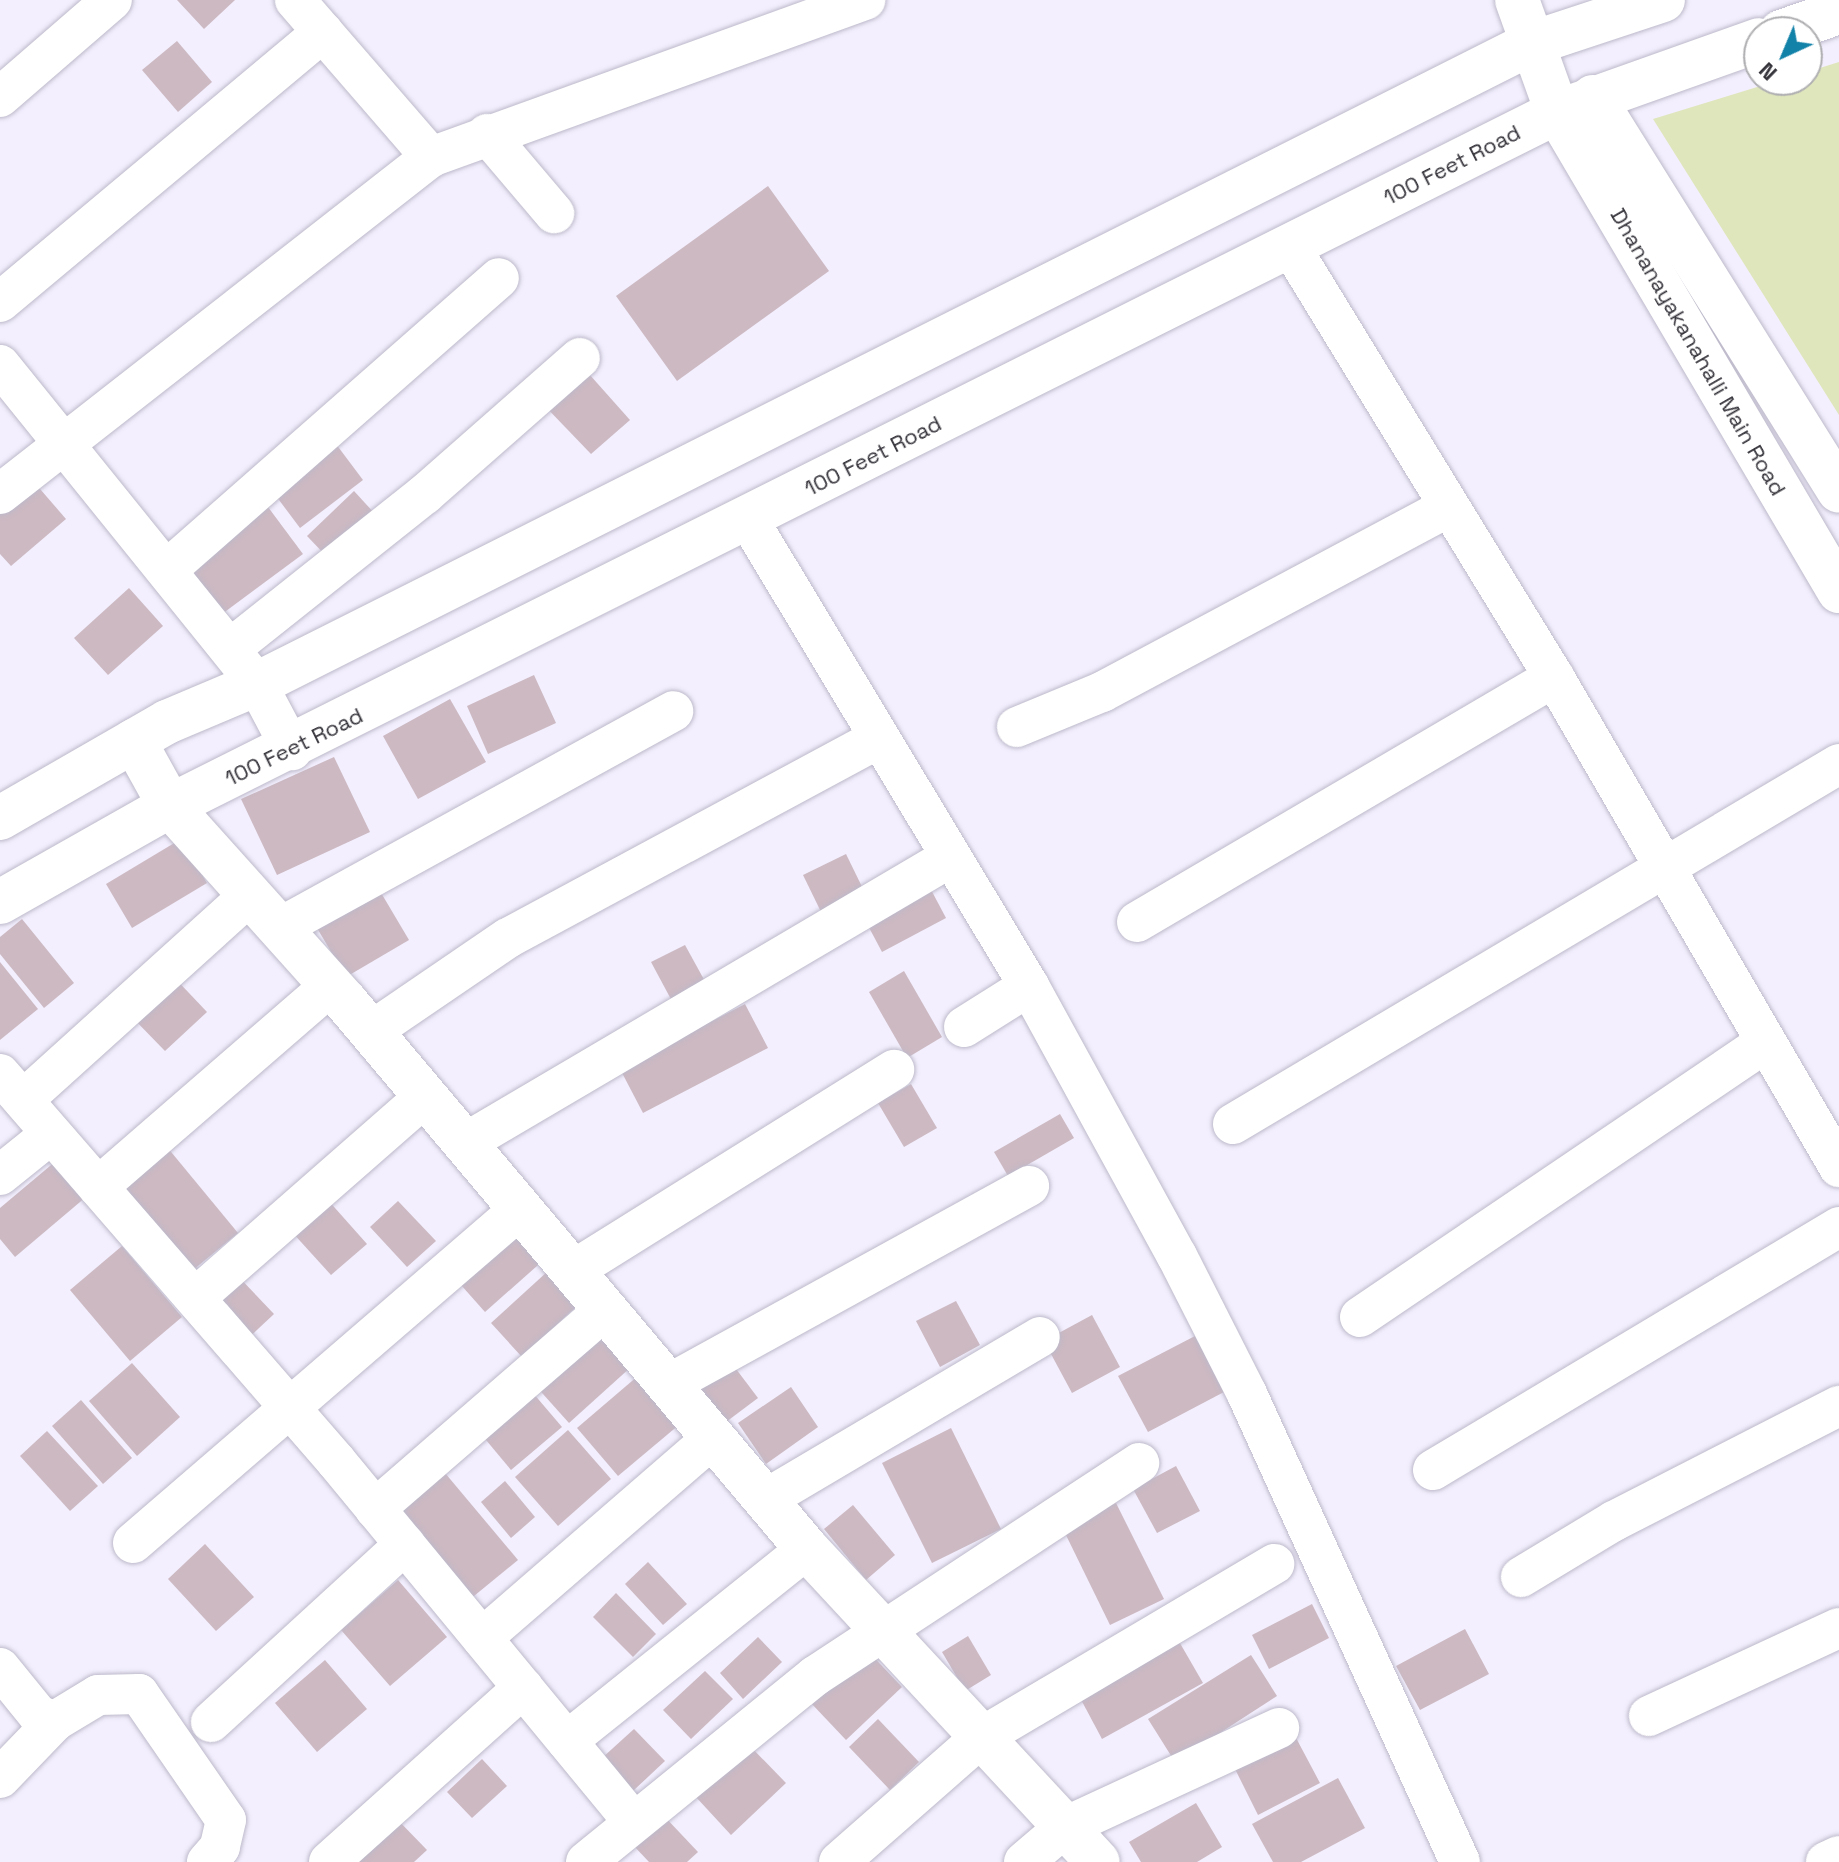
<!DOCTYPE html>
<html>
<head>
<meta charset="utf-8">
<style>
	body { margin:0 }
	#map { position:relative; width:1839px; height:1862px; overflow:hidden; background:#f3effe; font-family:"Space Grotesk",sans-serif }
	div>[style] { position:absolute }
	[style*='--x'] { left:calc(var(--x)*1px); top:calc(var(--y)*1px); width:calc(var(--w)*1px); rotate:calc(var(--a)*1deg) }
	.green>* { inset:0; background:#e0e6bc }
	.building>* { inset:0; background:#ccb9c2 }
	.roads { filter:drop-shadow(0 0 2px #bdb9ca) drop-shadow(0 0 2px #bdb9ca) }
	.minor>* { height:40px; margin:-20px; padding:0 20px; transform-origin:20px; border-radius:20px; background:#fff }
	.tertiary>* { height:44px; margin:-22px; padding:0 22px; transform-origin:22px; border-radius:22px; background:#fff }
	.secondary>* { height:44px; margin:-22px; padding:0 22px; transform-origin:22px; border-radius:22px; background:#fff }
	span { translate:-50% -50%; white-space:nowrap; text-align:center; line-height:1.15; -webkit-text-stroke:8px #fff; paint-order:stroke }
	.street-label { font-size:22px; color:#36343b }
	.north { position:absolute; left:1743px; top:16px; width:80px; height:80px; box-sizing:border-box; background:#fff; border:2px solid #afaeb1; border-radius:50%; rotate:224deg; font-size:22px; font-weight:700; line-height:32px; text-align:center; color:#36343b }
	.north::after { content:''; display:block; margin:auto; width:28px; height:36px; background:#1282a9; clip-path:polygon(50% 0,100% 100%,50% 72%,0 100%) }
</style>
</head>
<body>
<div id="map">
	<div class="green">
		<i style="clip-path:polygon(1839px 62px,1839px 415px,1653px 119px,1780px 80px,1807px 80px,1807px 72px)"></i>
	</div>
	<div class="building">
		<i style="clip-path:polygon(177px 0,235px 0,204px 29px)"></i>
		<i style="clip-path:polygon(177px 41px,212px 82px,178px 112px,142px 70px)"></i>
		<i style="clip-path:polygon(768px 186px,829px 271px,677px 381px,616px 296px)"></i>
		<i style="clip-path:polygon(581px 365px,630px 420px,591px 454px,541px 402px)"></i>
		<i style="clip-path:polygon(333px 440px,363px 480px,300px 528px,270px 488px)"></i>
		<i style="clip-path:polygon(34px 482px,66px 519px,11px 566px,0 554px,0 512px)"></i>
		<i style="clip-path:polygon(354px 491px,376px 515px,329px 559px,307px 536px)"></i>
		<i style="clip-path:polygon(268px 507px,303px 554px,218px 617px,183px 569px)"></i>
		<i style="clip-path:polygon(129px 588px,163px 626px,108px 675px,74px 638px)"></i>
		<i style="clip-path:polygon(534px 675px,556px 723px,488px 754px,467px 706px)"></i>
		<i style="clip-path:polygon(450px 699px,486px 762px,418px 799px,383px 736px)"></i>
		<i style="clip-path:polygon(334px 757px,370px 832px,277px 875px,241px 799px)"></i>
		<i style="clip-path:polygon(181px 839px,207px 883px,132px 928px,106px 884px)"></i>
		<i style="clip-path:polygon(846px 854px,867px 897px,824px 918px,803px 875px)"></i>
		<i style="clip-path:polygon(377px 886px,409px 940px,346px 977px,314px 923px)"></i>
		<i style="clip-path:polygon(929px 886px,946px 918px,882px 952px,865px 920px)"></i>
		<i style="clip-path:polygon(22px 919px,74px 983px,44px 1008px,0 954px,0 937px)"></i>
		<i style="clip-path:polygon(685px 945px,707px 985px,673px 1003px,651px 962px)"></i>
		<i style="clip-path:polygon(0 962px,38px 1009px,0 1040px)"></i>
		<i style="clip-path:polygon(904px 971px,942px 1037px,907px 1058px,869px 992px)"></i>
		<i style="clip-path:polygon(171px 974px,207px 1012px,165px 1051px,129px 1014px)"></i>
		<i style="clip-path:polygon(745px 1004px,768px 1048px,643px 1113px,620px 1069px)"></i>
		<i style="clip-path:polygon(911px 1084px,937px 1128px,904px 1147px,878px 1103px)"></i>
		<i style="clip-path:polygon(1060px 1114px,1074px 1138px,1008px 1176px,994px 1152px)"></i>
		<i style="clip-path:polygon(167px 1147px,238px 1233px,187px 1275px,116px 1189px)"></i>
		<i style="clip-path:polygon(63px 1155px,93px 1191px,15px 1257px,0 1239px,0 1208px)"></i>
		<i style="clip-path:polygon(327px 1199px,367px 1244px,331px 1275px,291px 1231px)"></i>
		<i style="clip-path:polygon(398px 1201px,436px 1241px,407px 1267px,370px 1227px)"></i>
		<i style="clip-path:polygon(515px 1222px,546px 1258px,485px 1312px,453px 1276px)"></i>
		<i style="clip-path:polygon(122px 1246px,182px 1317px,130px 1361px,70px 1290px)"></i>
		<i style="clip-path:polygon(548px 1271px,579px 1304px,522px 1357px,491px 1323px)"></i>
		<i style="clip-path:polygon(236px 1274px,274px 1314px,242px 1344px,204px 1303px)"></i>
		<i style="clip-path:polygon(956px 1301px,980px 1345px,940px 1367px,916px 1321px)"></i>
		<i style="clip-path:polygon(1092px 1315px,1120px 1367px,1072px 1393px,1044px 1341px)"></i>
		<i style="clip-path:polygon(597px 1329px,631px 1367px,569px 1423px,534px 1384px)"></i>
		<i style="clip-path:polygon(1195px 1336px,1224px 1392px,1148px 1432px,1118px 1376px)"></i>
		<i style="clip-path:polygon(727px 1357px,758px 1398px,726px 1422px,695px 1381px)"></i>
		<i style="clip-path:polygon(132px 1363px,180px 1417px,137px 1456px,89px 1401px)"></i>
		<i style="clip-path:polygon(639px 1375px,680px 1424px,618px 1476px,577px 1428px)"></i>
		<i style="clip-path:polygon(527px 1386px,562px 1427px,511px 1470px,476px 1428px)"></i>
		<i style="clip-path:polygon(791px 1387px,818px 1427px,766px 1464px,738px 1423px)"></i>
		<i style="clip-path:polygon(81px 1400px,132px 1458px,103px 1484px,52px 1426px)"></i>
		<i style="clip-path:polygon(951px 1428px,1001px 1529px,932px 1563px,882px 1463px)"></i>
		<i style="clip-path:polygon(568px 1430px,611px 1479px,558px 1526px,515px 1477px)"></i>
		<i style="clip-path:polygon(47px 1431px,98px 1486px,70px 1511px,20px 1456px)"></i>
		<i style="clip-path:polygon(1176px 1466px,1200px 1511px,1157px 1533px,1133px 1489px)"></i>
		<i style="clip-path:polygon(440px 1467px,518px 1560px,463px 1605px,385px 1513px)"></i>
		<i style="clip-path:polygon(505px 1481px,535px 1517px,511px 1538px,481px 1502px)"></i>
		<i style="clip-path:polygon(1116px 1503px,1164px 1599px,1110px 1625px,1063px 1529px)"></i>
		<i style="clip-path:polygon(853px 1505px,895px 1555px,866px 1580px,824px 1529px)"></i>
		<i style="clip-path:polygon(205px 1544px,254px 1597px,216px 1631px,168px 1579px)"></i>
		<i style="clip-path:polygon(648px 1562px,687px 1604px,663px 1625px,625px 1584px)"></i>
		<i style="clip-path:polygon(398px 1580px,447px 1637px,390px 1686px,341px 1630px)"></i>
		<i style="clip-path:polygon(616px 1593px,656px 1634px,633px 1657px,593px 1617px)"></i>
		<i style="clip-path:polygon(1312px 1604px,1329px 1638px,1269px 1669px,1252px 1635px)"></i>
		<i style="clip-path:polygon(1465px 1629px,1489px 1674px,1420px 1710px,1396px 1666px)"></i>
		<i style="clip-path:polygon(968px 1636px,991px 1675px,965px 1691px,942px 1652px)"></i>
		<i style="clip-path:polygon(758px 1637px,782px 1662px,743px 1699px,720px 1673px)"></i>
		<i style="clip-path:polygon(1177px 1638px,1203px 1683px,1102px 1739px,1078px 1694px)"></i>
		<i style="clip-path:polygon(866px 1649px,902px 1687px,846px 1740px,810px 1702px)"></i>
		<i style="clip-path:polygon(1251px 1655px,1277px 1696px,1175px 1762px,1148px 1719px)"></i>
		<i style="clip-path:polygon(325px 1660px,367px 1709px,317px 1752px,275px 1703px)"></i>
		<i style="clip-path:polygon(705px 1671px,733px 1699px,691px 1739px,663px 1710px)"></i>
		<i style="clip-path:polygon(878px 1719px,919px 1762px,890px 1790px,849px 1747px)"></i>
		<i style="clip-path:polygon(634px 1729px,665px 1761px,633px 1791px,602px 1758px)"></i>
		<i style="clip-path:polygon(1295px 1736px,1320px 1783px,1258px 1815px,1234px 1767px)"></i>
		<i style="clip-path:polygon(749px 1745px,786px 1783px,731px 1835px,695px 1796px)"></i>
		<i style="clip-path:polygon(482px 1759px,507px 1786px,472px 1818px,447px 1792px)"></i>
		<i style="clip-path:polygon(1338px 1778px,1365px 1828px,1301px 1862px,1273px 1862px,1252px 1824px)"></i>
		<i style="clip-path:polygon(1196px 1803px,1222px 1847px,1197px 1862px,1141px 1862px,1129px 1842px)"></i>
		<i style="clip-path:polygon(393px 1815px,427px 1850px,414px 1862px,351px 1862px)"></i>
		<i style="clip-path:polygon(664px 1816px,698px 1852px,687px 1862px,649px 1862px,633px 1845px)"></i>
	</div>
	<div class="roads">
		<div class="minor">
			<i style="--x:295;--y:0;--w:208;--a:49.1"></i>
			<i style="--x:0;--y:97;--w:148;--a:-40.9"></i>
			<i style="--x:487;--y:134;--w:104;--a:49.7"></i>
			<i style="--x:1290;--y:246;--w:505;--a:58.51"></i>
			<i style="--x:1554;--y:677;--w:567;--a:59.82"></i>
			<i style="--x:0;--y:302;--w:421;--a:-39.9"></i>
			<i style="--x:0;--y:365;--w:410;--a:51.1"></i>
			<i style="--x:257;--y:684;--w:75;--a:62.1"></i>
			<i style="--x:0;--y:494;--w:547;--a:-38.02"></i>
			<i style="--x:431;--y:157;--w:462;--a:-19.9"></i>
			<i style="--x:748;--y:519;--w:545;--a:58.96"></i>
			<i style="--x:1029;--y:986;--w:308;--a:61.3"></i>
			<i style="--x:1177;--y:1256;--w:155;--a:63.1"></i>
			<i style="--x:1247;--y:1394;--w:514;--a:65.53"></i>
			<i style="--x:169;--y:568;--w:439;--a:-41.3"></i>
			<i style="--x:230;--y:649;--w:249;--a:-38.5"></i>
			<i style="--x:425;--y:494;--w:206;--a:-41.3"></i>
			<i style="--x:1017;--y:727;--w:92;--a:-22.4"></i>
			<i style="--x:1102;--y:692;--w:393;--a:-28.1"></i>
			<i style="--x:1137;--y:922;--w:484;--a:-30.4"></i>
			<i style="--x:279;--y:928;--w:450;--a:-28.8"></i>
			<i style="--x:964;--y:1027;--w:77;--a:-32.2"></i>
			<i style="--x:370;--y:1032;--w:167;--a:-34.3"></i>
			<i style="--x:508;--y:938;--w:421;--a:-28.3"></i>
			<i style="--x:0;--y:1074;--w:513;--a:49.03"></i>
			<i style="--x:336;--y:1461;--w:468;--a:50.5"></i>
			<i style="--x:23;--y:1100;--w:304;--a:-42.1"></i>
			<i style="--x:1233;--y:1124;--w:705;--a:-30.71"></i>
			<i style="--x:465;--y:1143;--w:562;--a:-30.49"></i>
			<i style="--x:0;--y:1175;--w:65;--a:-38.8"></i>
			<i style="--x:98;--y:1187;--w:308;--a:-40.9"></i>
			<i style="--x:572;--y:1271;--w:380;--a:-32"></i>
			<i style="--x:195;--y:1298;--w:305;--a:-41.2"></i>
			<i style="--x:1360;--y:1317;--w:489;--a:-34.1"></i>
			<i style="--x:669;--y:1384;--w:411;--a:-28.8"></i>
			<i style="--x:1433;--y:1470;--w:473;--a:-30.9"></i>
			<i style="--x:766;--y:1499;--w:318;--a:-30.6"></i>
			<i style="--x:375;--y:1509;--w:304;--a:-40.9"></i>
			<i style="--x:133;--y:1543;--w:510;--a:-40.78"></i>
			<i style="--x:1521;--y:1577;--w:109;--a:-31.1"></i>
			<i style="--x:1614;--y:1521;--w:253;--a:-27.1"></i>
			<i style="--x:482;--y:1638;--w:306;--a:-40.9"></i>
			<i style="--x:0;--y:1668;--w:62;--a:50.9"></i>
			<i style="--x:39;--y:1716;--w:17;--a:17"></i>
			<i style="--x:55;--y:1721;--w:50;--a:-31.2"></i>
			<i style="--x:98;--y:1695;--w:41;--a:-1.4"></i>
			<i style="--x:139;--y:1694;--w:153;--a:55.4"></i>
			<i style="--x:226;--y:1820;--w:28;--a:103"></i>
			<i style="--x:220;--y:1847;--w:20;--a:131"></i>
			<i style="--x:1649;--y:1716;--w:209;--a:-24.9"></i>
			<i style="--x:211;--y:1722;--w:263;--a:-42.5"></i>
			<i style="--x:567;--y:1741;--w:307;--a:-38.7"></i>
			<i style="--x:0;--y:1778;--w:79;--a:-46"></i>
			<i style="--x:329;--y:1862;--w:261;--a:-41.9"></i>
			<i style="--x:586;--y:1862;--w:295;--a:-39.1"></i>
			<i style="--x:815;--y:1676;--w:388;--a:-33.3"></i>
			<i style="--x:839;--y:1862;--w:188;--a:-41.3"></i>
			<i style="--x:980;--y:1738;--w:342;--a:-30.6"></i>
			<i style="--x:1024;--y:1862;--w:54;--a:-40.5"></i>
			<i style="--x:1065;--y:1827;--w:236;--a:-24.8"></i>
			<i style="--x:1826;--y:1862;--w:14;--a:-25"></i>
		</div>
		<div class="tertiary">
			<i style="--x:1593;--y:97;--w:464;--a:58"></i>
			<i style="--x:1557;--y:112;--w:556;--a:59.51"></i>
			<i style="--x:134;--y:741;--w:74;--a:61"></i>
			<i style="--x:170;--y:806;--w:262;--a:48.1"></i>
			<i style="--x:345;--y:1001;--w:717;--a:49.87"></i>
			<i style="--x:807;--y:1549;--w:427;--a:47.1"></i>
		</div>
		<div class="secondary">
			<i style="--x:1517;--y:0;--w:119;--a:70.3"></i>
			<i style="--x:1781;--y:32;--w:61;--a:-19"></i>
			<i style="--x:0;--y:818;--w:193;--a:-29.9"></i>
			<i style="--x:167;--y:722;--w:98;--a:-22.9"></i>
			<i style="--x:257;--y:684;--w:1425;--a:-26.69"></i>
			<i style="--x:1530;--y:44;--w:140;--a:-18.3"></i>
			<i style="--x:0;--y:902;--w:195;--a:-29.5"></i>
			<i style="--x:170;--y:806;--w:1551;--a:-26.58"></i>
			<i style="--x:1557;--y:112;--w:214;--a:-19.6"></i>
		</div>
	</div>
	<div class="street-label">
		<span style="left:1452px;top:165px;rotate:-27deg">100 Feet Road</span>
		<span style="left:1698px;top:352px;rotate:60deg">Dhananayakanahalli Main Road</span>
		<span style="left:873px;top:456px;rotate:-27deg">100 Feet Road</span>
		<span style="left:294px;top:747px;rotate:-26deg">100 Feet Road</span>
	</div>
	<div class="north">N</div>
</div>
</body>
</html>
